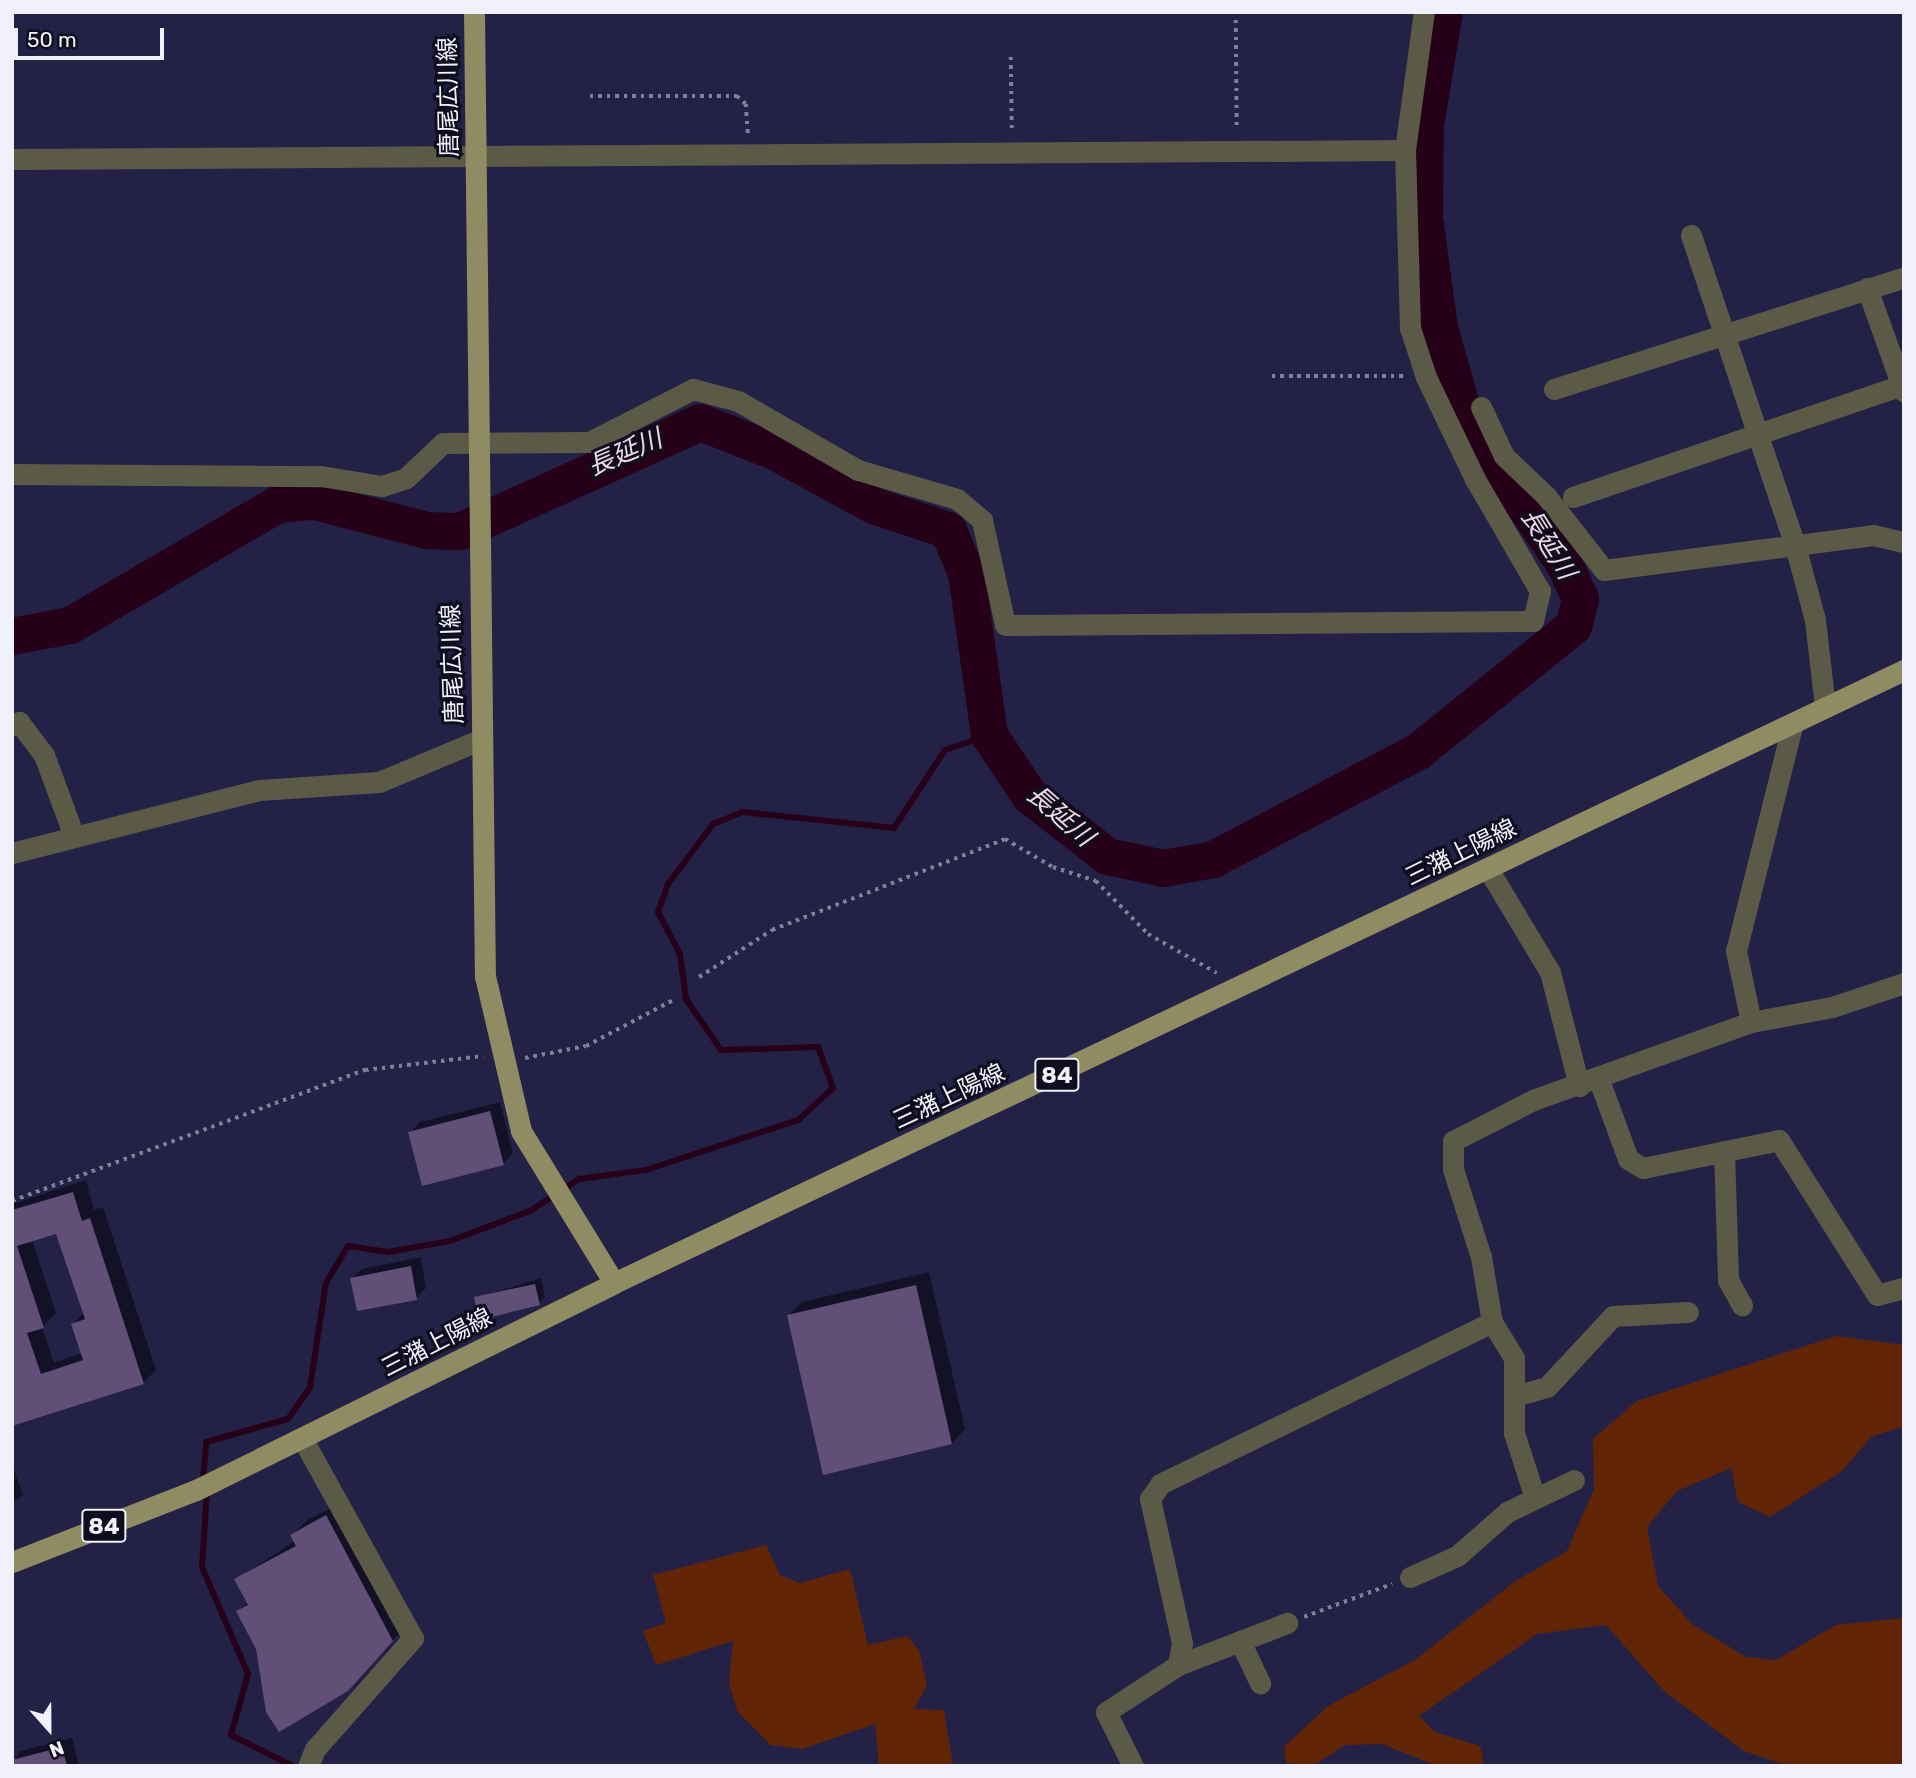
<!DOCTYPE html>
<html>
<head>
<meta charset="utf-8">
<style>
	body { margin:0 }
	#map { position:relative; width:1916px; height:1778px; overflow:hidden; background:#242147; font-family:Rubik,"Noto Sans JP",sans-serif }
	div>[style] { position:absolute }
	[style*='--x'] { left:calc(var(--x)*1px); top:calc(var(--y)*1px); width:calc(var(--w)*1px); rotate:calc(var(--a)*1deg) }
	.green>* { inset:0; background:#612505 }
	.shadow>* { inset:0; background:#0007 }
	.stream>* { height:6px; margin:-3px; padding:0 3px; transform-origin:3px; border-radius:3px; background:#260019 }
	.river>* { height:37px; margin:-18.5px; padding:0 18.5px; transform-origin:18.5px; border-radius:18.5px; background:#260019 }
	.building>* { inset:0; background:#614f78 }
	.path>* { height:3.5px; margin-top:-1.75px; transform-origin:0; background:repeating-linear-gradient(90deg,#818099 0 3.5px,transparent 0 8.5px) }
	.minor>* { height:21px; margin:-10.5px; padding:0 10.5px; transform-origin:10.5px; border-radius:10.5px; background:#5b5a46 }
	.major>* { height:21px; margin:-10.5px; padding:0 10.5px; transform-origin:10.5px; border-radius:10.5px; background:#8f8b62 }
	span { translate:-50% -50%; white-space:nowrap; text-align:center; line-height:1.15; -webkit-text-stroke:6px #0e0e1e; paint-order:stroke }
	.shield-label span { padding:2px 5px; background:#0e0e1e; border:2px solid; border-radius:5px; -webkit-text-stroke-width:0 }
	.shield-label { font-size:23px; color:#f0f1fb; font-weight:700 }
	.street-label { font-size:24px; color:#f0f1fb }
	.water-label { font-size:26px; color:#f0d7e4; font-style:italic }
	.frame { position:absolute; inset:0; border:14px solid #f0f1fb; pointer-events:none }
	.north { position:absolute; left:14px; top:1694px; width:70px; height:70px; -webkit-text-stroke:5px #0e0e1e; paint-order:stroke; rotate:159deg; font-size:19px; font-weight:700; line-height:28px; text-align:center; color:#f0f1fb }
	.north::after { content:''; display:block; margin:auto; width:24px; height:32px; background:#f0f1fb; clip-path:polygon(50% 0,100% 100%,50% 72%,0 100%) }
	.scale { position:absolute; left:14px; top:28px; width:150px; height:32px; box-sizing:border-box; border:4px solid #f0f1fb; border-top:0; padding-left:9px; font-size:21px; line-height:24px; white-space:nowrap; color:#f0f1fb; -webkit-text-stroke:5px #0e0e1e; paint-order:stroke }
</style>
</head>
<body>
<div id="map">
	<div class="green">
		<i style="clip-path:polygon(1836px 1336px,1904px 1345px,1904px 1426px,1871px 1437px,1842px 1471px,1770px 1517px,1738px 1502px,1731px 1468px,1677px 1491px,1647px 1527px,1658px 1586px,1692px 1624px,1746px 1657px,1776px 1660px,1836px 1625px,1904px 1618px,1904px 1766px,1789px 1766px,1744px 1751px,1664px 1691px,1606px 1625px,1537px 1634px,1419px 1716px,1435px 1732px,1480px 1746px,1484px 1766px,1437px 1766px,1382px 1744px,1345px 1745px,1313px 1766px,1286px 1763px,1284px 1747px,1328px 1706px,1415px 1660px,1514px 1582px,1567px 1551px,1594px 1489px,1593px 1439px,1637px 1401px)"></i>
		<i style="clip-path:polygon(766px 1545px,780px 1575px,800px 1583px,850px 1569px,868px 1645px,907px 1636px,919px 1650px,927px 1685px,914px 1709px,944px 1710px,953px 1766px,879px 1766px,875px 1724px,802px 1749px,771px 1745px,737px 1711px,729px 1682px,733px 1641px,656px 1665px,643px 1631px,666px 1623px,653px 1575px)"></i>
	</div>
	<div class="shadow">
		<i style="clip-path:polygon(500px 1102px,513px 1153px,503px 1164px,410px 1133px,420px 1122px)"></i>
		<i style="clip-path:polygon(evenodd,86px 1180px,94px 1210px,103px 1207px,156px 1370px,143px 1383px,12px 1407px,12px 1204px,86px 1180px,57px 1232px,85px 1312px,73px 1324px,82px 1353px,54px 1363px,42px 1327px,56px 1313px,32px 1240px,57px 1232px)"></i>
		<i style="clip-path:polygon(421px 1257px,426px 1288px,416px 1298px,352px 1279px,362px 1269px)"></i>
		<i style="clip-path:polygon(929px 1272px,965px 1429px,952px 1443px,788px 1316px,802px 1302px)"></i>
		<i style="clip-path:polygon(541px 1278px,545px 1297px,539px 1304px,476px 1298px)"></i>
		<i style="clip-path:polygon(12px 1464px,23px 1495px,12px 1503px)"></i>
		<i style="clip-path:polygon(340px 1503px,406px 1626px,362px 1675px,258px 1648px,239px 1611px,248px 1602px,237px 1579px,295px 1541px,292px 1535px,306px 1521px)"></i>
		<i style="clip-path:polygon(72px 1738px,79px 1766px,12px 1766px,20px 1751px)"></i>
	</div>
	<div class="stream">
		<i style="--x:203;--y:1480;--w:38;--a:-85"></i>
		<i style="--x:206;--y:1442;--w:85;--a:-15.7"></i>
		<i style="--x:288;--y:1419;--w:39;--a:-55"></i>
		<i style="--x:310;--y:1387;--w:105;--a:-81.3"></i>
		<i style="--x:326;--y:1283;--w:43;--a:-59.3"></i>
		<i style="--x:348;--y:1246;--w:40;--a:8.5"></i>
		<i style="--x:388;--y:1252;--w:63;--a:-10.1"></i>
		<i style="--x:450;--y:1241;--w:85;--a:-20.6"></i>
		<i style="--x:530;--y:1211;--w:59;--a:-33.1"></i>
		<i style="--x:579;--y:1179;--w:68;--a:-7.7"></i>
		<i style="--x:646;--y:1170;--w:160;--a:-18.2"></i>
		<i style="--x:798;--y:1120;--w:47;--a:-42.4"></i>
		<i style="--x:833;--y:1088;--w:44;--a:-110.1"></i>
		<i style="--x:818;--y:1047;--w:97;--a:178.2"></i>
		<i style="--x:721;--y:1050;--w:62;--a:-124.5"></i>
		<i style="--x:686;--y:999;--w:45;--a:-97.6"></i>
		<i style="--x:680;--y:954;--w:47;--a:-117.6"></i>
		<i style="--x:658;--y:912;--w:30;--a:-70"></i>
		<i style="--x:668;--y:884;--w:75;--a:-53.1"></i>
		<i style="--x:713;--y:824;--w:32;--a:-22"></i>
		<i style="--x:743;--y:812;--w:152;--a:6"></i>
		<i style="--x:894;--y:828;--w:93;--a:-56.8"></i>
		<i style="--x:945;--y:750;--w:46;--a:-18.8"></i>
		<i style="--x:207;--y:1491;--w:76;--a:93.8"></i>
		<i style="--x:202;--y:1567;--w:116;--a:66.7"></i>
		<i style="--x:248;--y:1674;--w:63;--a:105.6"></i>
		<i style="--x:231;--y:1735;--w:69;--a:26.6"></i>
	</div>
	<div class="river">
		<i style="--x:12;--y:636;--w:59;--a:-10.7"></i>
		<i style="--x:70;--y:625;--w:240;--a:-30.3"></i>
		<i style="--x:277;--y:504;--w:38;--a:-5"></i>
		<i style="--x:315;--y:501;--w:115;--a:14.6"></i>
		<i style="--x:426;--y:530;--w:33;--a:2"></i>
		<i style="--x:459;--y:531;--w:265;--a:-24.3"></i>
		<i style="--x:700;--y:422;--w:79;--a:21.4"></i>
		<i style="--x:774;--y:451;--w:115;--a:28.6"></i>
		<i style="--x:875;--y:506;--w:77;--a:18.2"></i>
		<i style="--x:948;--y:530;--w:47;--a:67.3"></i>
		<i style="--x:966;--y:573;--w:164;--a:81.9"></i>
		<i style="--x:989;--y:735;--w:73;--a:56.1"></i>
		<i style="--x:1030;--y:796;--w:98;--a:37.9"></i>
		<i style="--x:1107;--y:856;--w:57;--a:12.1"></i>
		<i style="--x:1163;--y:868;--w:51;--a:-10.2"></i>
		<i style="--x:1213;--y:859;--w:232;--a:-27.8"></i>
		<i style="--x:1418;--y:751;--w:199;--a:-38.9"></i>
		<i style="--x:1573;--y:626;--w:28;--a:-75"></i>
		<i style="--x:1580;--y:599;--w:37;--a:-114"></i>
		<i style="--x:1565;--y:565;--w:177;--a:-124.4"></i>
		<i style="--x:1465;--y:419;--w:95;--a:-105.9"></i>
		<i style="--x:1439;--y:328;--w:112;--a:-97.7"></i>
		<i style="--x:1424;--y:217;--w:93;--a:-89.4"></i>
		<i style="--x:1425;--y:124;--w:114;--a:-80.4"></i>
	</div>
	<div class="building">
		<i style="clip-path:polygon(490px 1111px,504px 1165px,422px 1186px,408px 1132px)"></i>
		<i style="clip-path:polygon(evenodd,73px 1192px,82px 1221px,90px 1218px,144px 1384px,12px 1426px,12px 1210px,73px 1192px,56px 1234px,85px 1319px,71px 1324px,83px 1360px,41px 1374px,27px 1333px,44px 1328px,17px 1246px,56px 1234px)"></i>
		<i style="clip-path:polygon(411px 1266px,417px 1300px,357px 1311px,350px 1278px)"></i>
		<i style="clip-path:polygon(535px 1284px,540px 1305px,479px 1320px,474px 1297px)"></i>
		<i style="clip-path:polygon(916px 1285px,952px 1444px,823px 1475px,787px 1315px)"></i>
		<i style="clip-path:polygon(326px 1515px,393px 1641px,348px 1691px,279px 1732px,266px 1712px,256px 1649px,236px 1611px,248px 1605px,234px 1579px,296px 1546px,290px 1535px)"></i>
		<i style="clip-path:polygon(62px 1747px,67px 1766px,12px 1766px,12px 1760px)"></i>
	</div>
	<div class="path">
		<i style="--x:1236;--y:20;--w:110;--a:89.5"></i>
		<i style="--x:1011;--y:57;--w:75;--a:89.2"></i>
		<i style="--x:590;--y:96;--w:147;--a:0"></i>
		<i style="--x:737;--y:96;--w:12;--a:42"></i>
		<i style="--x:746;--y:104;--w:31;--a:86"></i>
		<i style="--x:1272;--y:376;--w:135;--a:0"></i>
		<i style="--x:699;--y:977;--w:87;--a:-32.8"></i>
		<i style="--x:772;--y:930;--w:250;--a:-21.3"></i>
		<i style="--x:1005;--y:839;--w:56;--a:30.3"></i>
		<i style="--x:1053;--y:867;--w:45;--a:18"></i>
		<i style="--x:1096;--y:881;--w:74;--a:45.5"></i>
		<i style="--x:1148;--y:934;--w:79;--a:29.5"></i>
		<i style="--x:525;--y:1058;--w:62;--a:-11.1"></i>
		<i style="--x:586;--y:1046;--w:101;--a:-27.8"></i>
		<i style="--x:12;--y:1201;--w:377;--a:-20.4"></i>
		<i style="--x:365;--y:1070;--w:119;--a:-6.8"></i>
		<i style="--x:1304;--y:1617;--w:94;--a:-20.6"></i>
	</div>
	<div class="minor">
		<i style="--x:12;--y:159;--w:1393;--a:-0.37"></i>
		<i style="--x:1691;--y:235;--w:331;--a:71.5"></i>
		<i style="--x:1796;--y:549;--w:73;--a:75"></i>
		<i style="--x:1815;--y:620;--w:88;--a:83.4"></i>
		<i style="--x:1867;--y:288;--w:110;--a:70.4"></i>
		<i style="--x:1554;--y:389;--w:367;--a:-17.7"></i>
		<i style="--x:1481;--y:407;--w:54;--a:64.9"></i>
		<i style="--x:1504;--y:456;--w:58;--a:43.6"></i>
		<i style="--x:1546;--y:496;--w:94;--a:51.9"></i>
		<i style="--x:1604;--y:570;--w:271;--a:-7.4"></i>
		<i style="--x:1873;--y:535;--w:32;--a:13"></i>
		<i style="--x:12;--y:474;--w:309;--a:0.4"></i>
		<i style="--x:321;--y:476;--w:62;--a:9.3"></i>
		<i style="--x:382;--y:486;--w:25;--a:-18"></i>
		<i style="--x:406;--y:478;--w:51;--a:-43.4"></i>
		<i style="--x:443;--y:443;--w:146;--a:-0.4"></i>
		<i style="--x:589;--y:442;--w:117;--a:-27"></i>
		<i style="--x:693;--y:389;--w:47;--a:14.9"></i>
		<i style="--x:738;--y:401;--w:138;--a:29.9"></i>
		<i style="--x:858;--y:470;--w:103;--a:16.3"></i>
		<i style="--x:957;--y:499;--w:33;--a:40"></i>
		<i style="--x:982;--y:520;--w:107;--a:77.6"></i>
		<i style="--x:1005;--y:625;--w:528;--a:-0.43"></i>
		<i style="--x:1533;--y:621;--w:31;--a:-77"></i>
		<i style="--x:1540;--y:591;--w:129;--a:-120.1"></i>
		<i style="--x:1475;--y:479;--w:113;--a:-115.7"></i>
		<i style="--x:1426;--y:377;--w:52;--a:-108.1"></i>
		<i style="--x:1410;--y:328;--w:178;--a:-91.6"></i>
		<i style="--x:1405;--y:150;--w:139;--a:-82.2"></i>
		<i style="--x:1573;--y:497;--w:350;--a:-18.8"></i>
		<i style="--x:12;--y:725;--w:8;--a:-23"></i>
		<i style="--x:19;--y:722;--w:41;--a:52.9"></i>
		<i style="--x:44;--y:755;--w:86;--a:69.7"></i>
		<i style="--x:12;--y:853;--w:255;--a:-14.3"></i>
		<i style="--x:259;--y:790;--w:120;--a:-3.8"></i>
		<i style="--x:379;--y:782;--w:112;--a:-22.7"></i>
		<i style="--x:1488;--y:869;--w:120;--a:59"></i>
		<i style="--x:1550;--y:972;--w:118;--a:75.7"></i>
		<i style="--x:1751;--y:1022;--w:73;--a:-101.9"></i>
		<i style="--x:1736;--y:951;--w:235;--a:-76"></i>
		<i style="--x:1599;--y:1080;--w:84;--a:69.8"></i>
		<i style="--x:1628;--y:1159;--w:17;--a:31"></i>
		<i style="--x:1643;--y:1168;--w:139;--a:-11.6"></i>
		<i style="--x:1779;--y:1140;--w:183;--a:57.7"></i>
		<i style="--x:1877;--y:1295;--w:28;--a:-15"></i>
		<i style="--x:1724;--y:1151;--w:129;--a:88.2"></i>
		<i style="--x:1728;--y:1280;--w:29;--a:61"></i>
		<i style="--x:1515;--y:1396;--w:33;--a:-16"></i>
		<i style="--x:1547;--y:1387;--w:97;--a:-47.1"></i>
		<i style="--x:1613;--y:1316;--w:75;--a:-3.1"></i>
		<i style="--x:302;--y:1438;--w:229;--a:61"></i>
		<i style="--x:413;--y:1638;--w:148;--a:131.4"></i>
		<i style="--x:315;--y:1749;--w:18;--a:112"></i>
		<i style="--x:1535;--y:1498;--w:68;--a:-107.9"></i>
		<i style="--x:1514;--y:1433;--w:75;--a:-90"></i>
		<i style="--x:1514;--y:1358;--w:42;--a:-121.4"></i>
		<i style="--x:1492;--y:1322;--w:66;--a:-99.6"></i>
		<i style="--x:1481;--y:1257;--w:92;--a:-107.7"></i>
		<i style="--x:1453;--y:1169;--w:28;--a:-90"></i>
		<i style="--x:1453;--y:1141;--w:90;--a:-27.1"></i>
		<i style="--x:1533;--y:1100;--w:232;--a:-19.7"></i>
		<i style="--x:1751;--y:1022;--w:82;--a:-10.5"></i>
		<i style="--x:1832;--y:1007;--w:76;--a:-18.4"></i>
		<i style="--x:1410;--y:1577;--w:51;--a:-24.1"></i>
		<i style="--x:1457;--y:1556;--w:67;--a:-41.3"></i>
		<i style="--x:1507;--y:1512;--w:74;--a:-25.5"></i>
		<i style="--x:1240;--y:1641;--w:47;--a:64.5"></i>
		<i style="--x:1178;--y:1665;--w:117;--a:-21.1"></i>
		<i style="--x:1133;--y:1766;--w:60;--a:-116.6"></i>
		<i style="--x:1106;--y:1712;--w:86;--a:-33.1"></i>
		<i style="--x:1178;--y:1665;--w:22;--a:-80"></i>
		<i style="--x:1182;--y:1643;--w:148;--a:-102.5"></i>
		<i style="--x:1150;--y:1499;--w:18;--a:-56"></i>
		<i style="--x:1160;--y:1484;--w:369;--a:-26"></i>
	</div>
	<div class="major">
		<i style="--x:474;--y:12;--w:964;--a:89.35"></i>
		<i style="--x:485;--y:976;--w:159;--a:76.9"></i>
		<i style="--x:521;--y:1131;--w:178;--a:58.5"></i>
		<i style="--x:12;--y:1562;--w:198;--a:-21.4"></i>
		<i style="--x:196;--y:1490;--w:466;--a:-26.3"></i>
		<i style="--x:614;--y:1283;--w:1428;--a:-25.42"></i>
	</div>
	<div class="shield-label">
		<span style="left:1057px;top:1075px">84</span>
		<span style="left:104px;top:1526px">84</span>
	</div>
	<div class="street-label">
		<span style="left:449px;top:97px;rotate:-91deg">唐尾広川線</span>
		<span style="left:453px;top:664px;rotate:-92deg">唐尾広川線</span>
		<span style="left:1461px;top:853px;rotate:-26deg">三潴上陽線</span>
		<span style="left:949px;top:1097px;rotate:-25deg">三潴上陽線</span>
		<span style="left:437px;top:1343px;rotate:-27deg">三潴上陽線</span>
	</div>
	<div class="water-label">
		<span style="left:625px;top:453px;rotate:-23deg">長延川</span>
		<span style="left:1548px;top:544px;rotate:58deg">長延川</span>
		<span style="left:1060px;top:816px;rotate:41deg">長延川</span>
	</div>
	<div class="frame"></div>
	<div class="north">N</div>
	<div class="scale">50 m</div>
</div>
</body>
</html>
